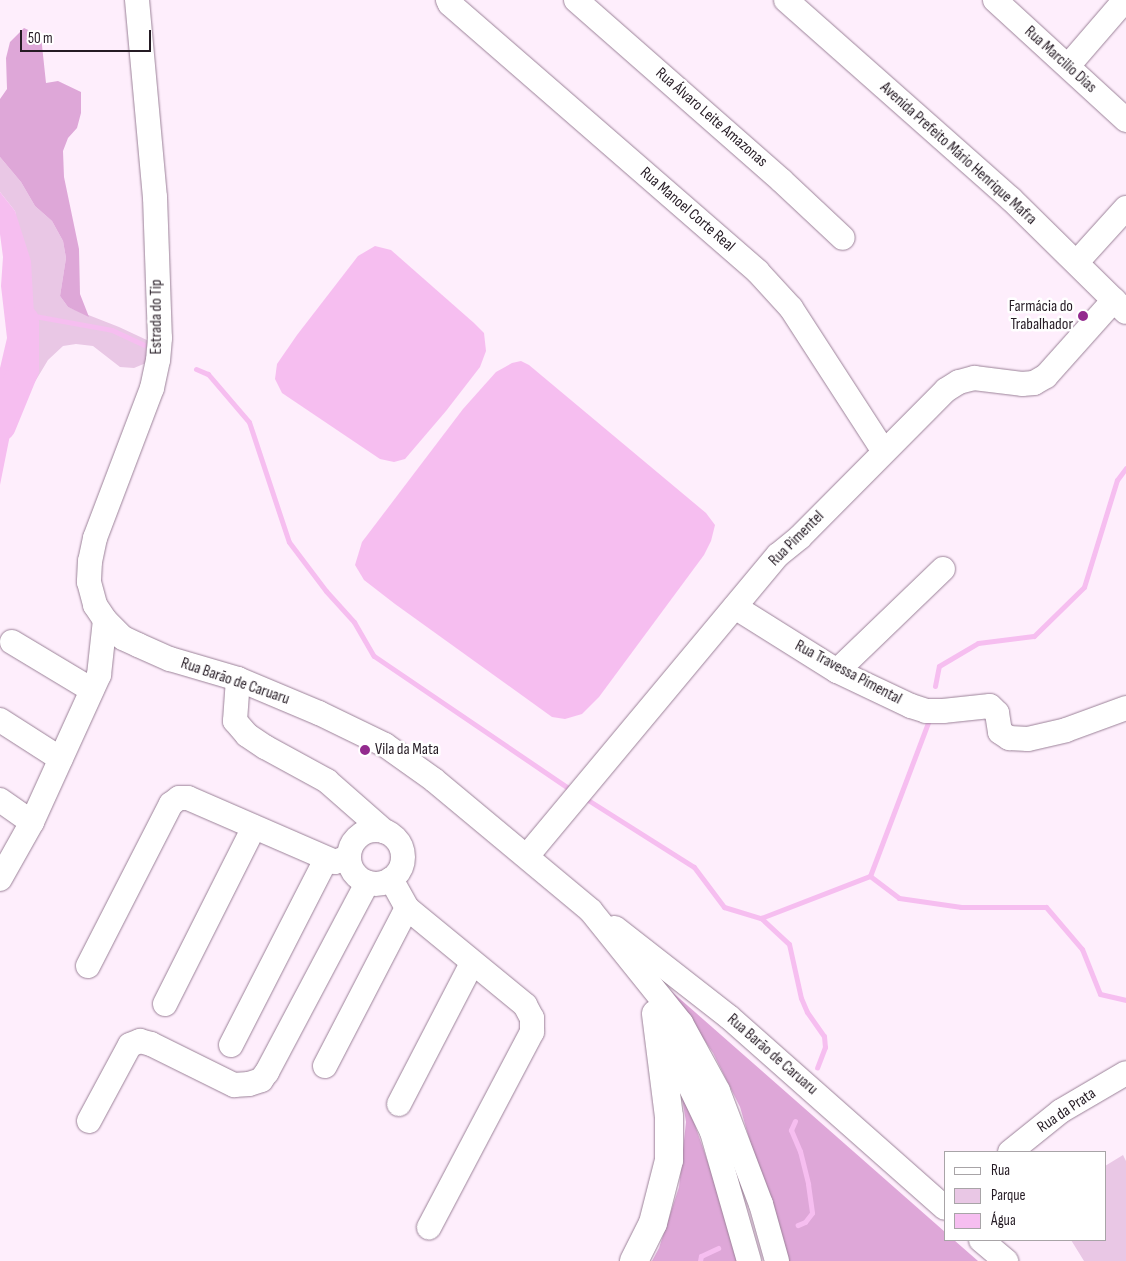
<!DOCTYPE html>
<html>
<head>
<meta charset="utf-8">
<style>
	body { margin:0 }
	#map { position:relative; width:1126px; height:1261px; overflow:hidden; background:#feeefc; font-family:"Sofia Sans Condensed",sans-serif }
	div>[style] { position:absolute }
	[style*='--x'] { left:calc(var(--x)*1px); top:calc(var(--y)*1px); width:calc(var(--w)*1px); rotate:calc(var(--a)*1deg) }
	.green>* { inset:0; background:#e9c7e5 }
	.forest>* { inset:0; background:#dea7d8 }
	.water>* { inset:0; background:#f6bef0 }
	.stream>* { height:5px; margin:-2.5px; padding:0 2.5px; transform-origin:2.5px; border-radius:2.5px; background:#f6bef0 }
	.river>* { height:31px; margin:-15.5px; padding:0 15.5px; transform-origin:15.5px; border-radius:15.5px; background:#f6bef0 }
	.roads { filter:drop-shadow(0 0 1px #9b8298) drop-shadow(0 0 1px #9b8298) }
	.minor>* { height:24px; margin:-12px; padding:0 12px; transform-origin:12px; border-radius:12px; background:#fff }
	.minor>.ring { margin:-12px; padding:0; box-sizing:content-box; background:none; border:24px solid #fff; border-radius:50% }
	.highway>* { height:28px; margin:-14px; padding:0 14px; transform-origin:14px; border-radius:14px; background:#fff }
	.dots>* { width:14px; height:14px; translate:-50% -50%; box-sizing:border-box; border:2px solid #fff; border-radius:50% }
	span { translate:-50% -50%; white-space:nowrap; text-align:center; line-height:1.15; -webkit-text-stroke:5px #fff; paint-order:stroke }
	.street-label { font-size:16px; color:#251b24 }
	.poi-label { font-size:16px; color:#251b24 }
	.right { translate:-100% -50%; text-align:right }
	.left { translate:0 -50%; text-align:left }
	.legend { position:absolute; left:944px; top:1151px; width:162px; height:90px; box-sizing:border-box; background:#fff; border:1px solid #a8a4a7; margin:0; padding:6px 9px; list-style:none; font-size:15px; color:#251b24 }
	.legend li { display:flex; align-items:center; gap:10px; height:25px }
	.legend b { width:25px; border:1px solid #a8a4a7 }
	.scale { position:absolute; left:20px; top:30px; width:131px; height:22px; box-sizing:border-box; border:2px solid #251b24; border-top:0; padding-left:6px; font-size:15px; line-height:18px; white-space:nowrap; color:#251b24; -webkit-text-stroke:4px #fff; paint-order:stroke }
</style>
</head>
<body>
<div id="map">
	<div class="green">
		<i style="clip-path:polygon(0 157px,21px 182px,35px 206px,52px 221px,63px 241px,66px 258px,60px 296px,68px 307px,119px 327px,149px 341px,146px 363px,134px 368px,120px 367px,93px 346px,76px 344px,63px 346px,48px 360px,12px 420px,34px 315px,15px 211px,0 192px)"></i>
		<i style="clip-path:polygon(1123px 1155px,1126px 1161px,1126px 1261px,1084px 1261px,1071px 1240px,1105px 1240px,1105px 1166px)"></i>
	</div>
	<div class="forest">
		<i style="clip-path:polygon(24px 28px,41px 36px,46px 83px,58px 81px,81px 92px,81px 113px,77px 128px,68px 138px,63px 151px,64px 177px,79px 249px,80px 294px,89px 317px,68px 307px,60px 296px,66px 258px,63px 241px,52px 221px,35px 206px,21px 182px,0 157px,0 99px,7px 89px,6px 58px,10px 42px)"></i>
		<i style="clip-path:polygon(671px 991px,945px 1232px,945px 1240px,954px 1240px,978px 1261px,785px 1261px,740px 1107px,713px 1053px)"></i>
		<i style="clip-path:polygon(679px 1079px,721px 1200px,738px 1261px,652px 1261px,659px 1248px,679px 1187px,686px 1122px)"></i>
	</div>
	<div class="water">
		<i style="clip-path:polygon(0 192px,15px 211px,31px 261px,34px 315px,0 485px,0 368px,7px 338px,1px 286px,3px 257px,0 234px)"></i>
		<i style="clip-path:polygon(375px 246px,391px 250px,474px 323px,484px 333px,486px 351px,480px 367px,446px 411px,405px 459px,394px 462px,380px 459px,282px 393px,275px 379px,277px 364px,297px 335px,358px 256px)"></i>
		<i style="clip-path:polygon(521px 361px,529px 365px,706px 513px,715px 525px,711px 541px,704px 555px,599px 697px,582px 714px,565px 719px,552px 717px,395px 604px,364px 580px,355px 565px,362px 542px,463px 409px,496px 372px,512px 363px)"></i>
	</div>
	<div class="stream">
		<i style="--x:29;--y:315;--w:84;--a:10.2"></i>
		<i style="--x:112;--y:330;--w:35;--a:25"></i>
		<i style="--x:196;--y:369;--w:13;--a:23"></i>
		<i style="--x:208;--y:374;--w:63;--a:49.5"></i>
		<i style="--x:249;--y:422;--w:126;--a:71.6"></i>
		<i style="--x:289;--y:542;--w:61;--a:52.9"></i>
		<i style="--x:326;--y:591;--w:42;--a:47.9"></i>
		<i style="--x:354;--y:622;--w:39;--a:60"></i>
		<i style="--x:374;--y:656;--w:235;--a:34.2"></i>
		<i style="--x:935;--y:686;--w:20;--a:-79"></i>
		<i style="--x:939;--y:666;--w:45;--a:-30.5"></i>
		<i style="--x:978;--y:643;--w:56;--a:-7.1"></i>
		<i style="--x:1034;--y:636;--w:70;--a:-44.4"></i>
		<i style="--x:1084;--y:587;--w:112;--a:-72.9"></i>
		<i style="--x:1117;--y:480;--w:15;--a:-53"></i>
		<i style="--x:588;--y:800;--w:125;--a:32.3"></i>
		<i style="--x:694;--y:867;--w:50;--a:53.1"></i>
		<i style="--x:724;--y:907;--w:39;--a:17"></i>
		<i style="--x:761;--y:918;--w:117;--a:-21.1"></i>
		<i style="--x:870;--y:876;--w:36;--a:37"></i>
		<i style="--x:899;--y:898;--w:63;--a:8.3"></i>
		<i style="--x:961;--y:907;--w:85;--a:0"></i>
		<i style="--x:1046;--y:907;--w:55;--a:49.4"></i>
		<i style="--x:1082;--y:949;--w:48;--a:68.2"></i>
		<i style="--x:1100;--y:994;--w:27;--a:13"></i>
		<i style="--x:870;--y:876;--w:167;--a:-69.3"></i>
		<i style="--x:761;--y:918;--w:38;--a:43"></i>
		<i style="--x:789;--y:944;--w:55;--a:77.5"></i>
		<i style="--x:801;--y:998;--w:15;--a:67"></i>
		<i style="--x:807;--y:1012;--w:29;--a:55"></i>
		<i style="--x:824;--y:1036;--w:11;--a:85"></i>
		<i style="--x:825;--y:1047;--w:22;--a:111"></i>
		<i style="--x:795;--y:1121;--w:10;--a:114"></i>
		<i style="--x:791;--y:1130;--w:23;--a:67"></i>
		<i style="--x:800;--y:1151;--w:34;--a:76"></i>
		<i style="--x:808;--y:1184;--w:29;--a:82"></i>
		<i style="--x:812;--y:1213;--w:11;--a:128"></i>
		<i style="--x:805;--y:1222;--w:8;--a:157"></i>
		<i style="--x:700;--y:1261;--w:5;--a:-79"></i>
		<i style="--x:701;--y:1256;--w:19;--a:-25"></i>
	</div>
	<div class="river">
		<i style="--x:0;--y:425;--w:61;--a:-67.7"></i>
		<i style="--x:23;--y:369;--w:49;--a:-90"></i>
	</div>
	<div class="roads">
		<div class="minor">
			<i style="--x:137;--y:0;--w:198;--a:84.8"></i>
			<i style="--x:155;--y:197;--w:141;--a:88"></i>
			<i style="--x:160;--y:338;--w:22;--a:95"></i>
			<i style="--x:158;--y:360;--w:29;--a:102"></i>
			<i style="--x:152;--y:388;--w:160;--a:110.8"></i>
			<i style="--x:95;--y:538;--w:24;--a:102"></i>
			<i style="--x:90;--y:561;--w:21;--a:93"></i>
			<i style="--x:89;--y:582;--w:24;--a:75"></i>
			<i style="--x:95;--y:605;--w:18;--a:56"></i>
			<i style="--x:105;--y:620;--w:25;--a:45"></i>
			<i style="--x:123;--y:638;--w:17;--a:25"></i>
			<i style="--x:138;--y:645;--w:35;--a:24"></i>
			<i style="--x:170;--y:659;--w:71;--a:16.4"></i>
			<i style="--x:238;--y:679;--w:88;--a:22.8"></i>
			<i style="--x:319;--y:713;--w:73;--a:25.9"></i>
			<i style="--x:385;--y:745;--w:60;--a:35.5"></i>
			<i style="--x:434;--y:780;--w:204;--a:39.8"></i>
			<i style="--x:591;--y:911;--w:144;--a:51.2"></i>
			<i style="--x:681;--y:1023;--w:77;--a:61.4"></i>
			<i style="--x:718;--y:1091;--w:121;--a:69.2"></i>
			<i style="--x:761;--y:1204;--w:59;--a:74.3"></i>
			<i style="--x:448;--y:0;--w:4;--a:63"></i>
			<i style="--x:450;--y:4;--w:408;--a:41"></i>
			<i style="--x:758;--y:272;--w:49;--a:47.5"></i>
			<i style="--x:791;--y:308;--w:171;--a:57.1"></i>
			<i style="--x:576;--y:0;--w:274;--a:41.3"></i>
			<i style="--x:782;--y:181;--w:83;--a:43.1"></i>
			<i style="--x:786;--y:0;--w:300;--a:41.5"></i>
			<i style="--x:1011;--y:199;--w:161;--a:44.5"></i>
			<i style="--x:995;--y:0;--w:178;--a:42.5"></i>
			<i style="--x:1068;--y:66;--w:87;--a:-49.2"></i>
			<i style="--x:1077;--y:262;--w:73;--a:-47.8"></i>
			<i style="--x:735;--y:607;--w:120;--a:32.1"></i>
			<i style="--x:837;--y:671;--w:82;--a:25.3"></i>
			<i style="--x:911;--y:706;--w:16;--a:18"></i>
			<i style="--x:926;--y:711;--w:17;--a:0"></i>
			<i style="--x:943;--y:711;--w:47;--a:-6.1"></i>
			<i style="--x:990;--y:706;--w:10;--a:45"></i>
			<i style="--x:997;--y:713;--w:19;--a:81"></i>
			<i style="--x:1000;--y:732;--w:11;--a:34"></i>
			<i style="--x:1009;--y:738;--w:19;--a:3"></i>
			<i style="--x:1028;--y:739;--w:39;--a:-13"></i>
			<i style="--x:1066;--y:730;--w:64;--a:-20.1"></i>
			<i style="--x:12;--y:642;--w:93;--a:31"></i>
			<i style="--x:837;--y:671;--w:147;--a:-43.9"></i>
			<i style="--x:238;--y:679;--w:42;--a:94.1"></i>
			<i style="--x:235;--y:721;--w:18;--a:49"></i>
			<i style="--x:247;--y:735;--w:22;--a:34"></i>
			<i style="--x:265;--y:747;--w:71;--a:28.7"></i>
			<i style="--x:327;--y:781;--w:77;--a:41.3"></i>
			<i style="--x:0;--y:720;--w:72;--a:32.6"></i>
			<i style="--x:0;--y:800;--w:39;--a:35"></i>
			<i class="ring" style="left:349px;top:830px;width:30px;height:30px"></i>
			<i style="--x:527;--y:856;--w:392;--a:-50.2"></i>
			<i style="--x:778;--y:555;--w:28;--a:-39"></i>
			<i style="--x:800;--y:537;--w:207;--a:-45.2"></i>
			<i style="--x:946;--y:390;--w:15;--a:-32"></i>
			<i style="--x:959;--y:382;--w:16;--a:-15"></i>
			<i style="--x:974;--y:378;--w:48;--a:7.1"></i>
			<i style="--x:1022;--y:384;--w:12;--a:-5"></i>
			<i style="--x:1034;--y:383;--w:14;--a:-30"></i>
			<i style="--x:1046;--y:376;--w:102;--a:-48.2"></i>
			<i style="--x:0;--y:879;--w:65;--a:-60.7"></i>
			<i style="--x:32;--y:822;--w:162;--a:-65.5"></i>
			<i style="--x:99;--y:675;--w:55;--a:-83.8"></i>
			<i style="--x:391;--y:879;--w:33;--a:61"></i>
			<i style="--x:407;--y:908;--w:153;--a:39.4"></i>
			<i style="--x:525;--y:1005;--w:15;--a:62"></i>
			<i style="--x:532;--y:1018;--w:14;--a:90"></i>
			<i style="--x:532;--y:1032;--w:221;--a:117.8"></i>
			<i style="--x:615;--y:928;--w:145;--a:38"></i>
			<i style="--x:729;--y:1017;--w:288;--a:41.5"></i>
			<i style="--x:88;--y:966;--w:182;--a:-62.9"></i>
			<i style="--x:171;--y:804;--w:10;--a:-37"></i>
			<i style="--x:179;--y:798;--w:9;--a:0"></i>
			<i style="--x:188;--y:798;--w:160;--a:23.5"></i>
			<i style="--x:335;--y:862;--w:14;--a:-21"></i>
			<i style="--x:165;--y:1004;--w:198;--a:-63.3"></i>
			<i style="--x:661;--y:1026;--w:118;--a:64.3"></i>
			<i style="--x:712;--y:1132;--w:134;--a:74"></i>
			<i style="--x:231;--y:1045;--w:209;--a:-62.9"></i>
			<i style="--x:325;--y:1066;--w:178;--a:-62.6"></i>
			<i style="--x:399;--y:1104;--w:159;--a:-62.6"></i>
			<i style="--x:89;--y:1121;--w:86;--a:-61.7"></i>
			<i style="--x:130;--y:1045;--w:11;--a:-22"></i>
			<i style="--x:140;--y:1041;--w:11;--a:15"></i>
			<i style="--x:151;--y:1044;--w:93;--a:26.3"></i>
			<i style="--x:234;--y:1085;--w:15;--a:-4"></i>
			<i style="--x:249;--y:1084;--w:13;--a:-18"></i>
			<i style="--x:261;--y:1080;--w:10;--a:-53"></i>
			<i style="--x:267;--y:1072;--w:214;--a:-62.1"></i>
			<i style="--x:1010;--y:1152;--w:65;--a:-38.8"></i>
			<i style="--x:1061;--y:1111;--w:75;--a:-30.3"></i>
			<i style="--x:981;--y:1240;--w:33;--a:40"></i>
		</div>
		<div class="highway">
			<i style="--x:634;--y:1261;--w:42;--a:-63.4"></i>
			<i style="--x:653;--y:1223;--w:65;--a:-75.7"></i>
			<i style="--x:669;--y:1160;--w:43;--a:-90"></i>
			<i style="--x:669;--y:1117;--w:104;--a:-97.2"></i>
		</div>
	</div>
	<div class="dots">
		<i style="left:1083px;top:316px;background:#932a8e"></i>
		<i style="left:365px;top:750px;background:#932a8e"></i>
	</div>
	<div class="street-label">
		<span style="left:1060px;top:60px;rotate:42deg">Rua Marcilio Dias</span>
		<span style="left:711px;top:118px;rotate:41deg">Rua Álvaro Leite Amazonas</span>
		<span style="left:958px;top:154px;rotate:42deg">Avenida Prefeito Mário Henrique Mafra</span>
		<span style="left:687px;top:210px;rotate:41deg">Rua Manoel Corte Real</span>
		<span style="left:157px;top:317px;rotate:-90deg">Estrada do Tip</span>
		<span style="left:797px;top:539px;rotate:-45deg">Rua Pimentel</span>
		<span style="left:848px;top:673px;rotate:28deg">Rua Travessa Pimental</span>
		<span style="left:235px;top:682px;rotate:19deg">Rua Barão de Caruaru</span>
		<span style="left:772px;top:1055px;rotate:41deg">Rua Barão de Caruaru</span>
		<span style="left:1067px;top:1111px;rotate:-34deg">Rua da Prata</span>
	</div>
	<div class="poi-label">
		<span class="right" style="left:1073px;top:316px">Farmácia do<br>Trabalhador</span>
		<span class="left" style="left:375px;top:750px">Vila da Mata</span>
	</div>
	<ul class="legend">
	<li><b style="height:6px;background:#fff"></b>Rua</li>
	<li><b style="height:14px;background:#e9c7e5"></b>Parque</li>
	<li><b style="height:14px;background:#f6bef0"></b>Água</li>
	</ul>
	<div class="scale">50 m</div>
</div>
</body>
</html>
